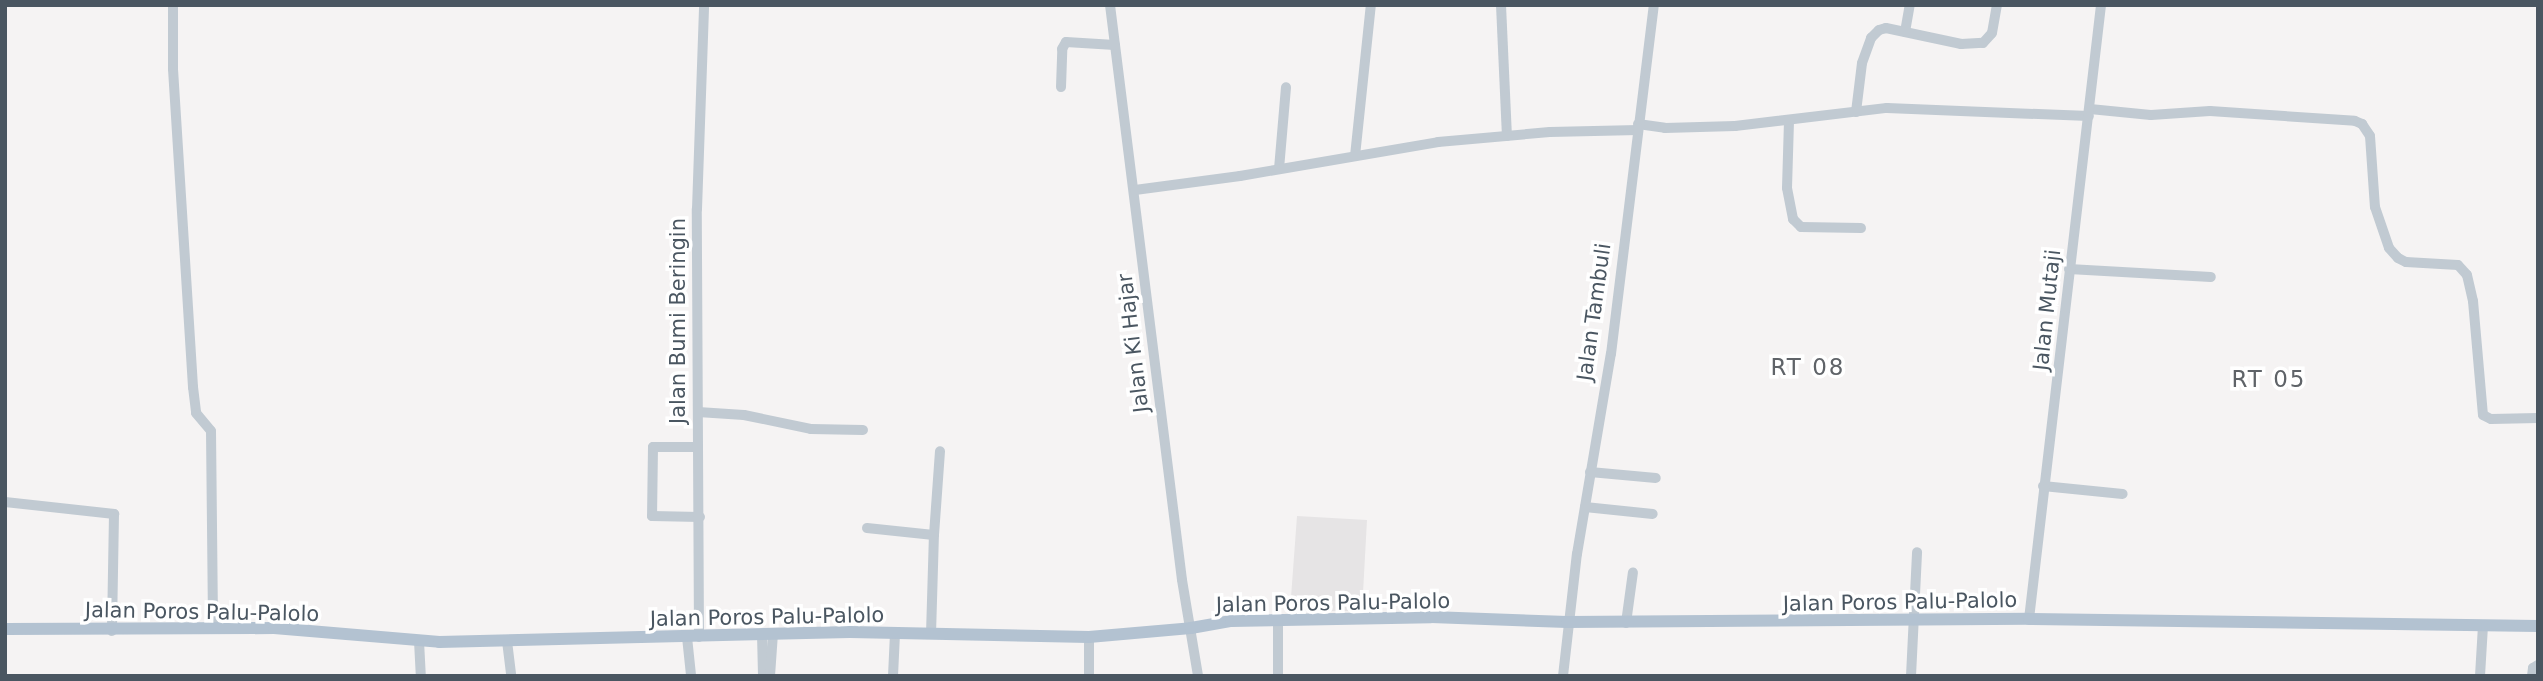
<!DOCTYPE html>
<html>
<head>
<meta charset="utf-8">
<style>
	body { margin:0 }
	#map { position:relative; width:2543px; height:681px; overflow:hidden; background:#f5f3f3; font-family:"DejaVu Sans",sans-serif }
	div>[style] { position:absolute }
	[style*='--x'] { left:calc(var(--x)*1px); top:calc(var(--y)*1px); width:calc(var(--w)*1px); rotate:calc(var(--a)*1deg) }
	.education>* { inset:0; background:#e6e4e5 }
	.minor>* { height:10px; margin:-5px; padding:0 5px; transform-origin:5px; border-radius:5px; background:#c1cad2 }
	.major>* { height:12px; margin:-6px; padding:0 6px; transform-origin:6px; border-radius:6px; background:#b3c2d1 }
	span { translate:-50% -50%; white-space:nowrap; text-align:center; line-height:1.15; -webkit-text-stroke:7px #fff; paint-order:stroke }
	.street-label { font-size:21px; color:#4a5661 }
	.neighbourhood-label { font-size:23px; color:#5f6368; letter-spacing:2px }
	.frame { position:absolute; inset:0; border:7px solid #4a5661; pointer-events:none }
</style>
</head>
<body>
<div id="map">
	<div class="education">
		<i style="clip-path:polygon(1297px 516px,1367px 520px,1362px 611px,1290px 611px)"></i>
	</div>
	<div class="minor">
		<i style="--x:173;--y:5;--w:64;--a:90"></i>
		<i style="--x:173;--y:69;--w:319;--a:86.4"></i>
		<i style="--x:193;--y:387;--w:26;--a:83"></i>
		<i style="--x:196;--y:413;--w:23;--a:50"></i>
		<i style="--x:211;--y:431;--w:198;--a:89.4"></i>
		<i style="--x:1110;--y:5;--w:579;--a:82.86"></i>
		<i style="--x:1182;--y:580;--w:97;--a:80.5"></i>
		<i style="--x:1501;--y:5;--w:131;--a:87.4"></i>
		<i style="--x:1905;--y:32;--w:27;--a:-80"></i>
		<i style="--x:1061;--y:87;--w:38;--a:-88"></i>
		<i style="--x:1062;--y:49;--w:8;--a:-60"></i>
		<i style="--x:1066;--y:42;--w:49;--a:3.5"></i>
		<i style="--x:2090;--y:109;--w:61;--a:5.6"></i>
		<i style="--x:2151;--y:115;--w:59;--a:-3.9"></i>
		<i style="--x:2210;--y:111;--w:145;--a:3.9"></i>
		<i style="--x:2355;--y:121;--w:8;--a:23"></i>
		<i style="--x:2362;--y:124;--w:14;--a:56"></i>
		<i style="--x:2370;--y:136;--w:71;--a:86"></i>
		<i style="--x:2375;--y:207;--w:43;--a:71.1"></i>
		<i style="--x:2389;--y:248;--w:13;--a:48"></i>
		<i style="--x:2398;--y:258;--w:9;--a:27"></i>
		<i style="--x:2406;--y:262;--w:52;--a:3.3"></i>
		<i style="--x:2458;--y:265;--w:13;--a:48"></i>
		<i style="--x:2467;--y:275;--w:27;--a:77"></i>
		<i style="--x:2473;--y:301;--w:114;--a:85"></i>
		<i style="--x:2483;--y:415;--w:9;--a:27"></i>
		<i style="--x:2491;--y:419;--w:47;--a:-1.2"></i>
		<i style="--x:1856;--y:112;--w:49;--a:-83"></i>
		<i style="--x:1862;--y:63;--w:27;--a:-70"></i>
		<i style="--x:1871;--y:38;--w:11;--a:-45"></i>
		<i style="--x:1879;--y:30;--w:7;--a:-16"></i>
		<i style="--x:1886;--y:28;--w:77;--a:12"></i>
		<i style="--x:1961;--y:44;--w:22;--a:-3"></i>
		<i style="--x:1983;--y:43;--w:13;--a:-48"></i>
		<i style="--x:1992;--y:33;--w:28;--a:-80"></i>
		<i style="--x:1789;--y:121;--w:67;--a:91.7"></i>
		<i style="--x:1787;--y:188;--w:32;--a:79"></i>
		<i style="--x:1793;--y:219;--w:11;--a:45"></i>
		<i style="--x:1801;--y:227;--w:60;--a:1"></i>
		<i style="--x:1638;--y:124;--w:27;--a:8"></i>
		<i style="--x:1665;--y:128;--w:70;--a:-1.6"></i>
		<i style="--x:1735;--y:126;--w:153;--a:-6.8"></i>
		<i style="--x:1887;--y:108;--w:202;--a:2.3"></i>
		<i style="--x:1355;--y:156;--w:152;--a:-84"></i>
		<i style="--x:1279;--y:169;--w:82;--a:-85.1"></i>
		<i style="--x:1135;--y:190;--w:106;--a:-7.6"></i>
		<i style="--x:1240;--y:176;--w:201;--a:-9.7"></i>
		<i style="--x:1438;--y:142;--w:112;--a:-5.1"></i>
		<i style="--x:1550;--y:132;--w:88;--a:-1.3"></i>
		<i style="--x:2069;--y:269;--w:142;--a:3.2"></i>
		<i style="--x:698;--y:412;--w:46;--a:3.7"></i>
		<i style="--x:744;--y:415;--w:68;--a:11.8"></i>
		<i style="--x:811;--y:429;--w:52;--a:1.1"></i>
		<i style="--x:698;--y:447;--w:45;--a:180"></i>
		<i style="--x:653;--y:447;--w:69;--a:90.8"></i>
		<i style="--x:652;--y:516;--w:48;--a:1.2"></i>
		<i style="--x:1590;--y:472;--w:66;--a:5.2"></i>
		<i style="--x:2043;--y:486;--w:80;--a:5.7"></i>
		<i style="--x:5;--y:502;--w:110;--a:6.3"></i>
		<i style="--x:114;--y:514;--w:117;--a:91"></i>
		<i style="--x:1585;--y:507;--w:68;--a:5.9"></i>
		<i style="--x:867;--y:528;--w:67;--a:6"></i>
		<i style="--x:2029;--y:619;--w:618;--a:-83.31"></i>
		<i style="--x:1278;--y:620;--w:56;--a:90"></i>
		<i style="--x:1626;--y:623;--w:51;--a:-82.2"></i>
		<i style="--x:762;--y:634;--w:42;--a:88.6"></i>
		<i style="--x:931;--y:634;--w:99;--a:-88.3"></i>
		<i style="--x:934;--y:535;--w:84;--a:-85.9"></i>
		<i style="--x:687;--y:637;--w:39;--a:84"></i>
		<i style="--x:699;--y:637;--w:428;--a:-90.3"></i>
		<i style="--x:697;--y:209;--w:204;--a:-88"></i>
		<i style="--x:419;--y:641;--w:35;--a:87"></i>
		<i style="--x:507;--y:641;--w:35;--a:83"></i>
		<i style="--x:770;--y:676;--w:43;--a:-86"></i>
		<i style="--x:893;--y:676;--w:43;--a:-87.3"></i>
		<i style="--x:1089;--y:676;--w:39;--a:-90"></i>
		<i style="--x:1563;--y:676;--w:123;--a:-83.5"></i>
		<i style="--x:1577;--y:554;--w:203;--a:-80.4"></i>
		<i style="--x:1611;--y:354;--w:352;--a:-83"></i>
		<i style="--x:1911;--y:676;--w:124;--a:-87.2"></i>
		<i style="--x:2480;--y:676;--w:51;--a:-86.6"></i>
		<i style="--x:2532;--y:676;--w:8;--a:-83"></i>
		<i style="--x:2533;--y:668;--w:6;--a:-31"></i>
	</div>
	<div class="major">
		<i style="--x:5;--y:629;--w:269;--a:-0.2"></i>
		<i style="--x:274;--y:628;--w:166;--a:4.8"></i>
		<i style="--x:439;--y:642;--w:411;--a:-1.4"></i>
		<i style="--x:850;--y:632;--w:239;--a:1.2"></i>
		<i style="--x:1089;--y:637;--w:102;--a:-5"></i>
		<i style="--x:1191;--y:628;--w:41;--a:-9.9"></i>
		<i style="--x:1231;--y:621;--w:200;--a:-1.1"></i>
		<i style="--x:1431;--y:617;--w:136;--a:2.1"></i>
		<i style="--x:1567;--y:622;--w:462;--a:-0.4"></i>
		<i style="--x:2029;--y:619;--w:509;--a:0.79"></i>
	</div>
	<div class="street-label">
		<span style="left:2047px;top:310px;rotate:-84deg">Jalan Mutaji</span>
		<span style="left:1594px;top:312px;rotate:-82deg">Jalan Tambuli</span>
		<span style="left:678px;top:321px;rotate:-90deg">Jalan Bumi Beringin</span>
		<span style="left:1133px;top:343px;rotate:-97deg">Jalan Ki Hajar</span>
		<span style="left:1900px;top:602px;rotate:-1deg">Jalan Poros Palu-Palolo</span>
		<span style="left:1333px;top:603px;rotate:-1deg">Jalan Poros Palu-Palolo</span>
		<span style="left:202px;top:612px;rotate:1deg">Jalan Poros Palu-Palolo</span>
		<span style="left:767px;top:617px;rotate:-1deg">Jalan Poros Palu-Palolo</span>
	</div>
	<div class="neighbourhood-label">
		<span style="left:1808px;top:367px">RT 08</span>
		<span style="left:2269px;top:379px">RT 05</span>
	</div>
	<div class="frame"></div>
</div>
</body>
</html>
